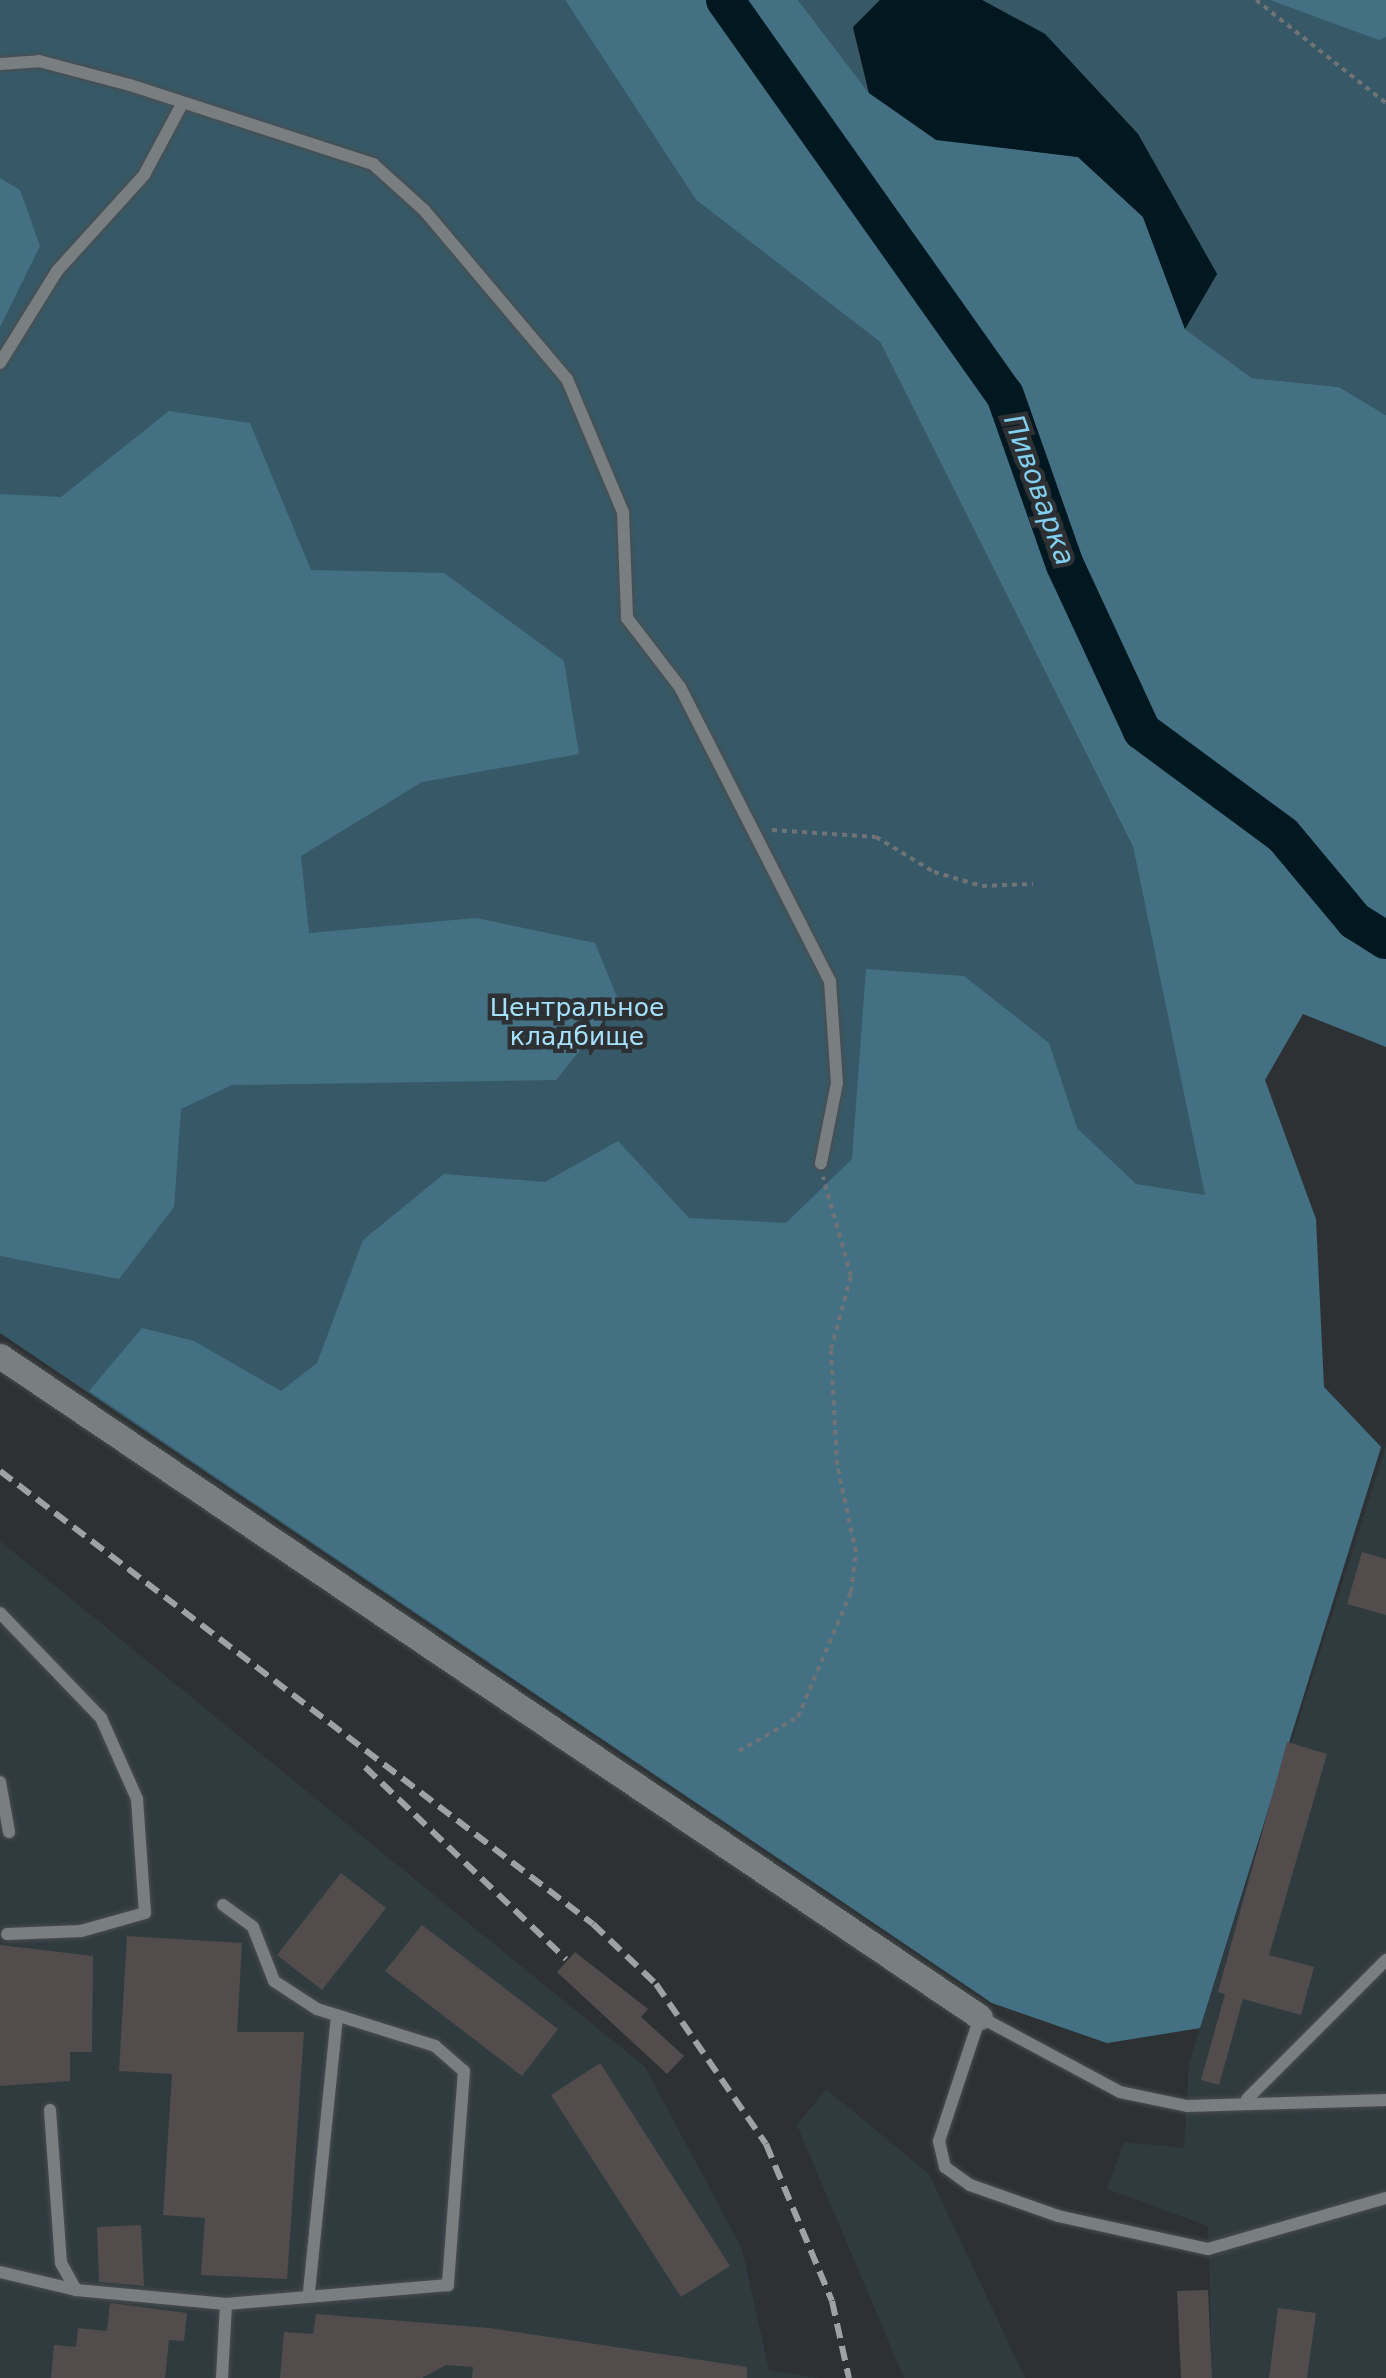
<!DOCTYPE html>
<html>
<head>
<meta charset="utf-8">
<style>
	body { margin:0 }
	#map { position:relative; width:1386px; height:2378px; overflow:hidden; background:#2d3133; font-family:"DejaVu Sans",sans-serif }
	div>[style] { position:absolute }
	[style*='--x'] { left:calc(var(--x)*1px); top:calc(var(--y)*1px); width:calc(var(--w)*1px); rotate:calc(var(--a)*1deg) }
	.built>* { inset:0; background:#303b40 }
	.green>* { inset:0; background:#375967 }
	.forest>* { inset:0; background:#437183 }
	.water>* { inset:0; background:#021821 }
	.river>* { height:38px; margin:-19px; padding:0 19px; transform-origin:19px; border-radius:19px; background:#021821 }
	.building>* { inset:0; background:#524d4c }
	.path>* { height:4px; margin-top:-2px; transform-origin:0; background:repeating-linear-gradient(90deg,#707375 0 5px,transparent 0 10px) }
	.roads { filter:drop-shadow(0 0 2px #4a4d4f) drop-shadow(0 0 2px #4a4d4f) }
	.service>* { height:12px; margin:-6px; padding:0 6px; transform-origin:6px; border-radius:6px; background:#797e80 }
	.minor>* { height:25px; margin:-12.5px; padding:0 12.5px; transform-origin:12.5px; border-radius:12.5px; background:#797e80 }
	.rail>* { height:6px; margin-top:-3px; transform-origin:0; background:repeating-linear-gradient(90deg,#9fa2a4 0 15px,transparent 0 23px) }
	span { translate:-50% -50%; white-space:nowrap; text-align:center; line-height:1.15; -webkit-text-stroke:9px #2d3133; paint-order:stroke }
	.park-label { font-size:25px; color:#a5e1fb }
	.water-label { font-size:28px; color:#82cfef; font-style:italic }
</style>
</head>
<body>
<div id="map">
	<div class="built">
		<i style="clip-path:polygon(1386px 1446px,1386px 2378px,1212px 2378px,1208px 2226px,1107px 2189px,1124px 2142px,1184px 2148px,1189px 2063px)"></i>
		<i style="clip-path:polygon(0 1541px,645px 2067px,742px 2249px,769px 2370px,819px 2378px,0 2378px)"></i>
		<i style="clip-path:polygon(826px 2089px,929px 2174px,1025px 2378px,904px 2378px,797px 2125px)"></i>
	</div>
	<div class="green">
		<i style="clip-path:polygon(0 0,565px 0,696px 200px,880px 342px,1133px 847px,1224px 1282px,1381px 1447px,1200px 2028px,1107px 2043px,992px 2003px,0 1333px)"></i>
		<i style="clip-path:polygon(798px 0,880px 0,853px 28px,869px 93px)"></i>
		<i style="clip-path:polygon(982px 0,1270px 0,1386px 37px,1386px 415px,1339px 387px,1252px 378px,1185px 329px,1217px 274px,1138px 134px,1045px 34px)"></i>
	</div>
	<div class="forest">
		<i style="clip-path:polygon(565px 0,798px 0,869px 93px,936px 139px,1078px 157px,1143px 217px,1185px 329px,1252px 378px,1339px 387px,1386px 415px,1386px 1047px,1303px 1014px,1265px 1080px,1316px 1219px,1324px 1387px,1381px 1447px,1200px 2028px,1107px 2043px,992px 2003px,89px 1391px,142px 1328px,194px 1341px,281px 1391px,317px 1363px,363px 1240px,444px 1174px,545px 1182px,618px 1141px,689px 1218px,786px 1223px,852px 1159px,866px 969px,964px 976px,1049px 1043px,1077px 1128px,1136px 1184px,1205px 1195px,1133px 847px,880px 342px,696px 200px)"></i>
		<i style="clip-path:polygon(1270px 0,1386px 0,1386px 37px,1379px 40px)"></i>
		<i style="clip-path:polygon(0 178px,20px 190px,40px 246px,0 327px)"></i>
		<i style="clip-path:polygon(169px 411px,250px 423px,311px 570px,444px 573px,564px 661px,579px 754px,422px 782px,301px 856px,309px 933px,476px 918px,595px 943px,619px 1002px,556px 1080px,232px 1085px,181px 1109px,174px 1207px,119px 1279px,0 1256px,0 494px,61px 497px)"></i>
	</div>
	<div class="water">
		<i style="clip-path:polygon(880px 0,982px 0,1045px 34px,1138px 134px,1217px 274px,1185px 329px,1143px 217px,1078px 157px,936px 140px,869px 93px,853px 27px)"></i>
	</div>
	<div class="river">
		<i style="--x:725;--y:0;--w:484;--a:54.7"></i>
		<i style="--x:1005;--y:395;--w:180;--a:70.6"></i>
		<i style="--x:1065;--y:565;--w:183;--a:65.1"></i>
		<i style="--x:1142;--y:731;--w:175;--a:36.4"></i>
		<i style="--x:1283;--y:835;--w:112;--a:50.1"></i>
		<i style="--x:1355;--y:921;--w:36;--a:32"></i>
	</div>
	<div class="building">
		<i style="clip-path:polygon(1362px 1552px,1386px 1559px,1386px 1615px,1347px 1604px)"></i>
		<i style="clip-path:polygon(1287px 1742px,1327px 1754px,1269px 1955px,1314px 1967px,1301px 2015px,1243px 1999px,1219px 2085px,1201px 2080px,1225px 1994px,1218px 1992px)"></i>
		<i style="clip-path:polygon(341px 1873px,386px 1908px,322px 1990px,277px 1955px)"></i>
		<i style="clip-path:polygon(422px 1925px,558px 2029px,522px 2076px,385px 1971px)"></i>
		<i style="clip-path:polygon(127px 1936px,242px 1943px,237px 2032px,304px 2032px,287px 2279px,201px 2275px,205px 2218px,163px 2215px,172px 2074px,119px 2071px)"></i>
		<i style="clip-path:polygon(0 1945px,93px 1956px,92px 2052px,70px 2052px,70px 2081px,0 2086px)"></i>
		<i style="clip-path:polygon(575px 1952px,648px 2009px,641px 2017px,684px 2056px,667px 2074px,557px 1972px)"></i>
		<i style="clip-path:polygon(600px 2063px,730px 2266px,681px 2297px,551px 2095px)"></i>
		<i style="clip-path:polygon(141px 2225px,144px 2286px,99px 2282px,97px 2227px)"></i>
		<i style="clip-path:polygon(1208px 2290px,1212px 2378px,1181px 2378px,1177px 2291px)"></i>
		<i style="clip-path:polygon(110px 2303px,187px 2313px,184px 2341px,169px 2340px,165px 2378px,51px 2378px,54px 2345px,76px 2347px,78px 2328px,107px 2331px)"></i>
		<i style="clip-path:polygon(1278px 2308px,1316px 2313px,1307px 2378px,1269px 2378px)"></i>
		<i style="clip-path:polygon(316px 2314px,489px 2328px,747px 2367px,747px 2378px,472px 2378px,473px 2367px,446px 2365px,422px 2378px,280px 2378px,284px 2332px,313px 2334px)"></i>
	</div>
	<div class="path">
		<i style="--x:1256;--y:0;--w:166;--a:38.4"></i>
		<i style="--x:772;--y:830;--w:104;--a:3.9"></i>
		<i style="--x:876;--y:837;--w:68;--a:31.1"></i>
		<i style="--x:934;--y:872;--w:50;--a:16.3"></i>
		<i style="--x:982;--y:886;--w:51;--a:-2.2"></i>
		<i style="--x:739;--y:1751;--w:68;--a:-30"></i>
		<i style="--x:798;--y:1717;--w:136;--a:-67"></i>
		<i style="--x:851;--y:1592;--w:40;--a:-82.9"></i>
		<i style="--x:856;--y:1552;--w:89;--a:-102.3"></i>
		<i style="--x:837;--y:1465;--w:116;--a:-93"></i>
		<i style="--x:831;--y:1349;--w:76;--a:-74.7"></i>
		<i style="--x:851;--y:1276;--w:103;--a:-105.8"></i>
	</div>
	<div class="roads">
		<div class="service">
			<i style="--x:0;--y:64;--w:39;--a:-4"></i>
			<i style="--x:39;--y:61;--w:94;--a:14.8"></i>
			<i style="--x:130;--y:85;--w:256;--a:18"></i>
			<i style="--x:373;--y:164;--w:69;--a:42"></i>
			<i style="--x:424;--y:210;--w:221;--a:49.8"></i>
			<i style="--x:567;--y:379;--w:144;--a:67.2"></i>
			<i style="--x:623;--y:512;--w:106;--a:87.8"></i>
			<i style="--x:627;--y:618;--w:87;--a:52.5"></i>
			<i style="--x:680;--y:687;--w:330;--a:63"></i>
			<i style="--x:830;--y:981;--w:102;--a:86.1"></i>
			<i style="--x:837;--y:1083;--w:82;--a:101.3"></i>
			<i style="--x:0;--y:363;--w:108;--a:-58.2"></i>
			<i style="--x:57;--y:271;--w:130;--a:-47.8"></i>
			<i style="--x:144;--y:175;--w:78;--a:-61.8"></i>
			<i style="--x:0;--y:1613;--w:146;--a:46.1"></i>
			<i style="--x:101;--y:1718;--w:89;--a:66"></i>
			<i style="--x:137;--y:1799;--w:114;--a:86"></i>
			<i style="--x:145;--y:1913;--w:66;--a:164.3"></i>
			<i style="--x:81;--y:1931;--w:74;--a:177.7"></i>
			<i style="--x:0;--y:1782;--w:51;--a:79.8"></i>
			<i style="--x:223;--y:1905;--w:37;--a:36"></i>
			<i style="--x:253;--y:1927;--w:58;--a:68.7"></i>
			<i style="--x:274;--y:1981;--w:51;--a:33.1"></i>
			<i style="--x:317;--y:2009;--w:124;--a:17.4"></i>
			<i style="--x:435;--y:2046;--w:38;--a:41"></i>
			<i style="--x:464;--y:2071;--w:215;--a:94.3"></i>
			<i style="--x:448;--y:2285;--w:223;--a:175.1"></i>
			<i style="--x:1247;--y:2099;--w:197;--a:-45"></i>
			<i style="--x:1386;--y:2100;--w:199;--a:178.3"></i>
			<i style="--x:1187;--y:2106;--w:68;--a:-168.2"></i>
			<i style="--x:1120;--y:2092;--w:159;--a:-151.8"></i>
			<i style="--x:980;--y:2017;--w:131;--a:108.3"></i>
			<i style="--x:939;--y:2141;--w:27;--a:77"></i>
			<i style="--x:945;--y:2167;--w:31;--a:36"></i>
			<i style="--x:970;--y:2185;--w:93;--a:19.4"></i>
			<i style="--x:1058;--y:2216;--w:154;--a:12.4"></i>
			<i style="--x:1208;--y:2249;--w:185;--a:-16"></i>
			<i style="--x:50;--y:2110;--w:153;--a:85.9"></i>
			<i style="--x:61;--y:2263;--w:31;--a:61"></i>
			<i style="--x:76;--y:2290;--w:151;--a:5.3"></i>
			<i style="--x:226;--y:2304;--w:74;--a:93.1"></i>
			<i style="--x:0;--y:2272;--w:78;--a:13.3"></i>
			<i style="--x:309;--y:2292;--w:278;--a:-84.2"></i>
		</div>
		<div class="minor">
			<i style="--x:0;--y:1356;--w:1182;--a:34"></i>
		</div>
	</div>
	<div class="rail">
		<i style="--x:0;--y:1471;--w:746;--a:37.38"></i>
		<i style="--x:593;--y:1924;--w:87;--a:43.6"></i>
		<i style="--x:656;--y:1984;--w:194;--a:55.5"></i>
		<i style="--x:766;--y:2144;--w:170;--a:67.2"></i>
		<i style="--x:832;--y:2301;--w:79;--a:77.6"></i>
		<i style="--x:365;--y:1767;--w:278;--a:43.7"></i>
	</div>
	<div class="park-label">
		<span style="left:577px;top:1023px">Центральное<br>кладбище</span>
	</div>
	<div class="water-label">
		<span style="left:1039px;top:490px;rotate:70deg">Пивоварка</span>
	</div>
</div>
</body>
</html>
